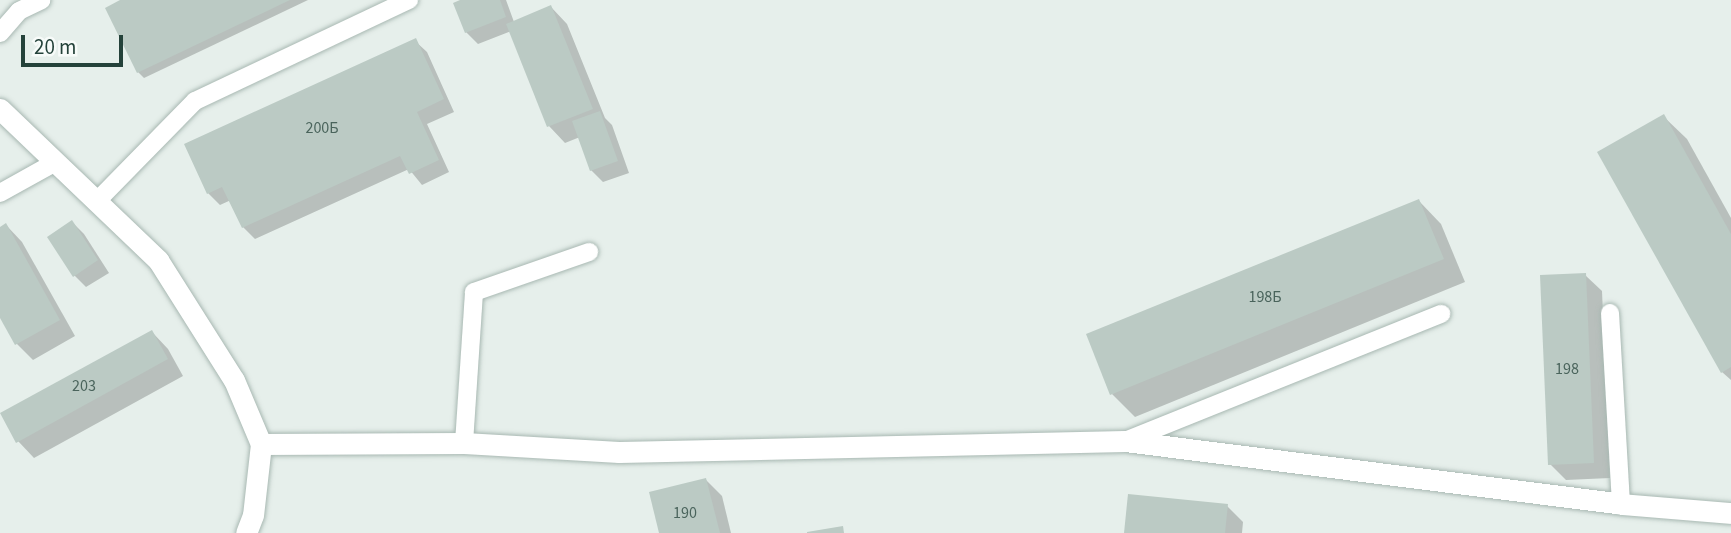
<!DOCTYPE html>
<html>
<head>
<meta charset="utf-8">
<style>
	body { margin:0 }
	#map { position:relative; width:1731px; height:533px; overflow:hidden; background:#e6efeb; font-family:"Source Sans 3",sans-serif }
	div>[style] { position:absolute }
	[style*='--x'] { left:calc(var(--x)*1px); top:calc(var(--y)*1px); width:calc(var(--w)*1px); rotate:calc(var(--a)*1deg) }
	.shadow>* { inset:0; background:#0003 }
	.building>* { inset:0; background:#bbcac4 }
	.roads { filter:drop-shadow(0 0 2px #a8b8b2) drop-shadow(0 0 2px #a8b8b2) }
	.service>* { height:18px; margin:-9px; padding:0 9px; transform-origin:9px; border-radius:9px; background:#fff }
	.minor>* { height:21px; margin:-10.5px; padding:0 10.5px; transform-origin:10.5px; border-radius:10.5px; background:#fff }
	.secondary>* { height:21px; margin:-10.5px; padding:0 10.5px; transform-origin:10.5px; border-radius:10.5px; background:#fff }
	span { translate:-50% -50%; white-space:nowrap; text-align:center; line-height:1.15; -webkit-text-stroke:7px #f7fbf9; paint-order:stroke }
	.number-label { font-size:16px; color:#4a645c }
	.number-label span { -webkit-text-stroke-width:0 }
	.scale { position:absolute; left:21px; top:35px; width:102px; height:32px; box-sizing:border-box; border:4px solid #24423a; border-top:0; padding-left:9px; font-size:21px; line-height:24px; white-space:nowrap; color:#24423a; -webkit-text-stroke:5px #f7fbf9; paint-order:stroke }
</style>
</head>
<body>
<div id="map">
	<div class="shadow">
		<i style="clip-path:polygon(124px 0,308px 0,144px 78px,138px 72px)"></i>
		<i style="clip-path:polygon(465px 0,506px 0,514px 22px,551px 7px,567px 24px,605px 118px,612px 125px,629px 173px,603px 182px,591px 170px,580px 137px,565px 143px,549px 126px,511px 31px,478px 44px,466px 32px)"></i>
		<i style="clip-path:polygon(415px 41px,427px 52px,454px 112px,427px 124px,449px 172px,422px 185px,409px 169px,255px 239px,243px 227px,231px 200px,220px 205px,208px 193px)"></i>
		<i style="clip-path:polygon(1664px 117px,1687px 139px,1731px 218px,1731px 380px,1722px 372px)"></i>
		<i style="clip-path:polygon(1419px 201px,1441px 224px,1465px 282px,1135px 417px,1112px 394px)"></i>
		<i style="clip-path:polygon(72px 222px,84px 234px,109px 273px,86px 287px,74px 275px)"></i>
		<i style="clip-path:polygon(6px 225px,22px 242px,75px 336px,33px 360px,17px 344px,0 314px,0 229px)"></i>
		<i style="clip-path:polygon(1585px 275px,1602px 291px,1610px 478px,1566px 480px,1550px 464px)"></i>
		<i style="clip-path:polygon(152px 332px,168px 349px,183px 376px,34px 458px,18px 441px)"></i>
		<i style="clip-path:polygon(706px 480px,722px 496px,731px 533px,661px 533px)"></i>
		<i style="clip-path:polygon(1227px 506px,1243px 522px,1242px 533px,1126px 533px)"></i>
	</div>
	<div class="building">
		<i style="clip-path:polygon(120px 0,290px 0,137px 73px,105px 8px)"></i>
		<i style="clip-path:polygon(460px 0,500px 0,506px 17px,465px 33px,453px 3px)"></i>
		<i style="clip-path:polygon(551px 5px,593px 109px,547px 127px,506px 24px)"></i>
		<i style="clip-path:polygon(416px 38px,444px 99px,417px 112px,439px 160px,409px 174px,400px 156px,242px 228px,222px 187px,207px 194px,184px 144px)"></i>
		<i style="clip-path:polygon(600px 111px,618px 161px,590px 171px,572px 121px)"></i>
		<i style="clip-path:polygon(1664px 114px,1731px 234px,1731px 367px,1721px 373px,1597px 152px)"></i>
		<i style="clip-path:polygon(1419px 199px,1444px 259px,1110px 395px,1086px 334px)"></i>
		<i style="clip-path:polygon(72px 220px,98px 260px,73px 277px,47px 237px)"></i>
		<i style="clip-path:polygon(6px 223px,60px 320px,15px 345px,0 318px,0 227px)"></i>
		<i style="clip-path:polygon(1586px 273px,1594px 463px,1548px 465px,1540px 275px)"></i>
		<i style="clip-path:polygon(152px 330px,168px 359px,16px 443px,0 413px)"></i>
		<i style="clip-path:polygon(706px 478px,720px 533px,659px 533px,649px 492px)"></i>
		<i style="clip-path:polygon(1128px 494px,1228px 504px,1225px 533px,1124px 533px)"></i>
		<i style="clip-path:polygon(843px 526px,844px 533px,807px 533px,807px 532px)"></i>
	</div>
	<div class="roads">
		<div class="service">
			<i style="--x:0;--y:33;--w:29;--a:-49"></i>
			<i style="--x:19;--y:11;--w:25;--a:-26"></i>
			<i style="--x:0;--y:193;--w:62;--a:-29.1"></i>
			<i style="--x:97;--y:201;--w:140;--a:-45.6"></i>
			<i style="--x:195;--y:101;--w:237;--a:-25.3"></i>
			<i style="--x:1610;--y:313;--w:191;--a:86.7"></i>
			<i style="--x:1125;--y:441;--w:341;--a:-21.9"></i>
			<i style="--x:464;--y:443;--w:151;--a:-86.2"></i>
			<i style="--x:474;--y:292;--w:122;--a:-19.2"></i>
		</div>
		<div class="minor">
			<i style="--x:261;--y:444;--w:203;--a:-0.3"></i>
			<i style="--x:464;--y:443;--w:155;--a:3.3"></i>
			<i style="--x:619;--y:452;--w:506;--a:-1.25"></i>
			<i style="--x:1125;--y:441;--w:500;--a:7.2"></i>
			<i style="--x:1621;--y:504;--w:110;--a:4.7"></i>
		</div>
		<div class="secondary">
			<i style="--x:0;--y:109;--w:219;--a:43.7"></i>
			<i style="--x:158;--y:260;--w:142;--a:57.7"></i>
			<i style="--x:234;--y:380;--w:69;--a:67.1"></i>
			<i style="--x:261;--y:444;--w:71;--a:96.4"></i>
			<i style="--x:253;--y:515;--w:19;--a:111"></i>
		</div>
	</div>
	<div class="number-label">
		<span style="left:322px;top:128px">200Б</span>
		<span style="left:1265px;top:297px">198Б</span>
		<span style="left:1567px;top:369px">198</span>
		<span style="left:84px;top:386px">203</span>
		<span style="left:685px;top:513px">190</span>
	</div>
	<div class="scale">20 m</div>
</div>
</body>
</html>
